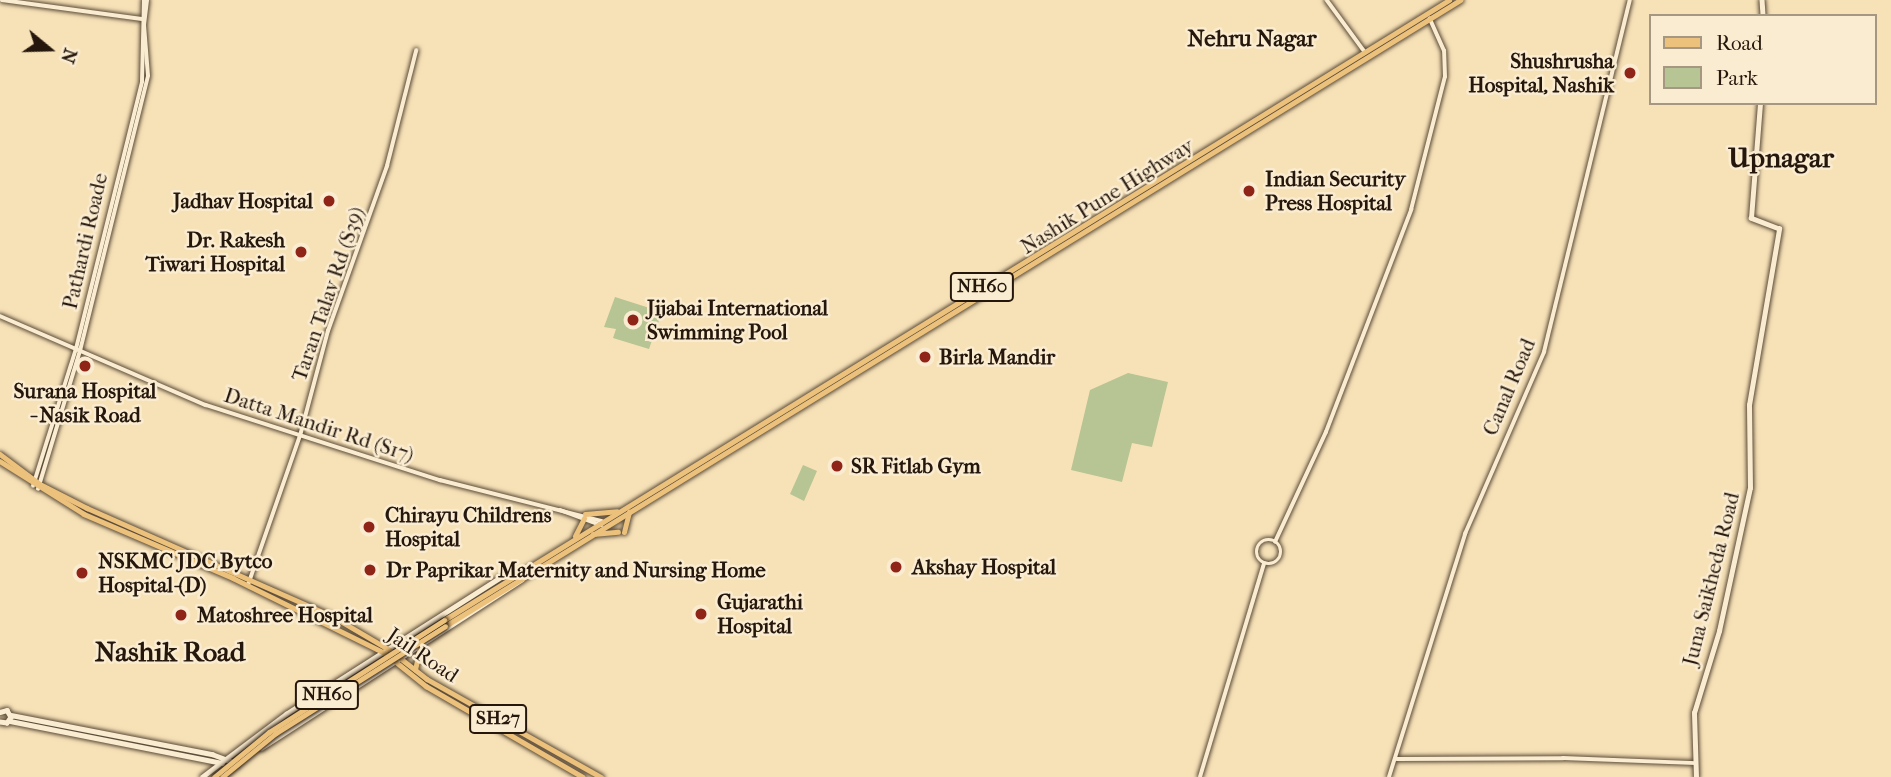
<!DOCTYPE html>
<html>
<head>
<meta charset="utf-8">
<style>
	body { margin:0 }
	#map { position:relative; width:1891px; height:777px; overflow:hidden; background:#f7e2b8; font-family:"IM FELL French Canon",serif }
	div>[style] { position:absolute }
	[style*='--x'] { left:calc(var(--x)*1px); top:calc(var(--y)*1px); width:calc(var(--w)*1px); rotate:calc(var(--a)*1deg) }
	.green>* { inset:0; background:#b7c493 }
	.roads { filter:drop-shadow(0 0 2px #5a4a37) drop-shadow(0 0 2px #5a4a37) }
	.tertiary>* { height:3.5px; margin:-1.75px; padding:0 1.75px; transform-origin:1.75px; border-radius:1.75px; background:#faecd1 }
	.tertiary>.ring { margin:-1.75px; padding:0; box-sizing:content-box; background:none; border:3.5px solid #faecd1; border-radius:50% }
	.secondary>* { height:4.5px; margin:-2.25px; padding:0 2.25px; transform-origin:2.25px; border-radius:2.25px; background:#faecd1 }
	.primary>* { height:4.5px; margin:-2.25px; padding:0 2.25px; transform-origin:2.25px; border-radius:2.25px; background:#ecc17c }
	.trunk>* { height:5px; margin:-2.5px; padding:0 2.5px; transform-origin:2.5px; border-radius:2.5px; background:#ecc17c }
	.bridges { filter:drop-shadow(0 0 2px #25170c) drop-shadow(0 0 2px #25170c) }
	.trunk-bridge>* { height:5px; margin:-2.5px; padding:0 2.5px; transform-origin:2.5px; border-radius:2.5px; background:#ecc17c }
	.dots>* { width:19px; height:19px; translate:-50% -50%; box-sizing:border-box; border:4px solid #faecd1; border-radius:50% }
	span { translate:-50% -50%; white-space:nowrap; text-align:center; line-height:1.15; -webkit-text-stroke:5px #faecd1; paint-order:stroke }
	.shield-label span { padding:2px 5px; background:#faecd1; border:2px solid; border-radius:5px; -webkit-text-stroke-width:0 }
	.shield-label { font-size:19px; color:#25170c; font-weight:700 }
	.poi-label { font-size:21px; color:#25170c; font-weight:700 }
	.right { translate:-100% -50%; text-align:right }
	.left { translate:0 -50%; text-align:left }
	.street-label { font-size:21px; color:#25170c }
	.neighbourhood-label { font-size:23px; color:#25170c; font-weight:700 }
	.district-label { font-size:28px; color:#25170c; font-weight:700 }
	.legend { position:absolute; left:1649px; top:14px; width:228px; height:91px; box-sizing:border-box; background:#faecd1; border:2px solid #a59782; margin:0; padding:9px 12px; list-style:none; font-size:21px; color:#25170c }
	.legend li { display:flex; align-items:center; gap:14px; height:35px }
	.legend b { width:35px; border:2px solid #a59782 }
	.north { position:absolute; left:14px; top:14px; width:70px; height:70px; -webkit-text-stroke:5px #faecd1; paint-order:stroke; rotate:109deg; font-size:19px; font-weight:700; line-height:28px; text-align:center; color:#25170c }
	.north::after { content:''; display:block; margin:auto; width:24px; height:32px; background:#25170c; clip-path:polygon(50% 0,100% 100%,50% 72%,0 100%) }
</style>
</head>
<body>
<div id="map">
	<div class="green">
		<i style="clip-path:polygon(615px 297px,662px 312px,649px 349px,613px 338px,616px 329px,604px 327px)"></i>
		<i style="clip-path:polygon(1128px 373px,1168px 382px,1152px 447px,1132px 443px,1122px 482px,1071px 470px,1090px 390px)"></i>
		<i style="clip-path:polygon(803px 465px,817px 471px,804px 501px,790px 494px)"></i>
	</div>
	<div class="roads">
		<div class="tertiary">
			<i style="--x:2;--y:0;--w:141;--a:7.7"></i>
			<i style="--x:1327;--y:0;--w:64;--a:53.8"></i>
			<i style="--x:0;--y:316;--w:224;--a:23.4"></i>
			<i style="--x:206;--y:405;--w:246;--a:17.8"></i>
			<i style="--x:440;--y:480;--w:167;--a:14.2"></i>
			<i style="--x:33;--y:486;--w:144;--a:-72.6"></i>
			<i style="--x:76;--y:349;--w:275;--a:-76.1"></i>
			<i style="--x:142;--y:82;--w:82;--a:-88.6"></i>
			<i style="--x:38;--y:489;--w:144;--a:-73.1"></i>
			<i style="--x:80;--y:351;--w:283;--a:-76.1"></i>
			<i style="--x:148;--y:76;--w:51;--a:-94.5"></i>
			<i style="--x:144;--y:25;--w:25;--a:-83"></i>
			<i style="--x:560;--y:510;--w:44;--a:20.1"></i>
			<i class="ring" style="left:1257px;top:540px;width:20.5px;height:20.5px"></i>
			<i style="--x:1275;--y:542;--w:121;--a:-65.1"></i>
			<i style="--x:1326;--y:432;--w:238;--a:-69"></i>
			<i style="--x:1411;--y:210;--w:137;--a:-75.7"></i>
			<i style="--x:1445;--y:77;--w:26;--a:-92"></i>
			<i style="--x:1444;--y:51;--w:35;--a:-114"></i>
			<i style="--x:248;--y:585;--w:158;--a:-70.8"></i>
			<i style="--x:300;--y:436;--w:109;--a:-75.1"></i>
			<i style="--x:328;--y:331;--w:175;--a:-70.3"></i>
			<i style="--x:387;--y:166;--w:119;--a:-75.8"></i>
			<i style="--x:1397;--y:759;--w:166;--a:-0.3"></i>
			<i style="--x:1563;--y:758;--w:133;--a:2.2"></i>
			<i style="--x:1200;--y:777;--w:223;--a:-73.3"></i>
			<i style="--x:1389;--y:777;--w:255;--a:-72.6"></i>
			<i style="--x:1465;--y:534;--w:198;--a:-66.5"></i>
			<i style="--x:1544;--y:352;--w:362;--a:-76.3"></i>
		</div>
		<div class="secondary">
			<i style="--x:1762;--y:0;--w:16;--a:86"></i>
			<i style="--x:0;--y:712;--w:7;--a:-16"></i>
			<i style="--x:7;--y:710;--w:8;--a:60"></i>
			<i style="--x:11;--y:717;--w:7;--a:124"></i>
			<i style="--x:7;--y:723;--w:7;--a:-172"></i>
			<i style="--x:11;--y:715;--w:205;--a:11"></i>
			<i style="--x:212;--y:754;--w:25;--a:21"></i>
			<i style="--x:10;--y:721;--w:216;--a:11.2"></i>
			<i style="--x:261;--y:748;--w:310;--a:-32.9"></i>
			<i style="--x:202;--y:777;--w:105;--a:-36.9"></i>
			<i style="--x:286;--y:714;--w:261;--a:-32.5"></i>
			<i style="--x:506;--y:574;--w:9;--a:0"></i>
			<i style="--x:1696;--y:777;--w:64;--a:-91.8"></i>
			<i style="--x:1694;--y:713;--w:86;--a:-73"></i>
			<i style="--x:1719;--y:631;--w:146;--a:-77.8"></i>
			<i style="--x:1750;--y:488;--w:83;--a:-90.7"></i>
			<i style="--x:1749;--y:405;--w:179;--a:-80.3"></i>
			<i style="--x:1779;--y:229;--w:30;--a:-159"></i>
			<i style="--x:1751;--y:218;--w:115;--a:-85.5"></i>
		</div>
		<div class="primary">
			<i style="--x:0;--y:454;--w:50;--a:36.9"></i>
			<i style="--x:40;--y:484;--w:53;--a:27.1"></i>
			<i style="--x:87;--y:508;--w:268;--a:23.8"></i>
			<i style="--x:332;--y:616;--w:67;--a:30.4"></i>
			<i style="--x:390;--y:650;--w:47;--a:38.1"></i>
			<i style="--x:427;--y:679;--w:200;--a:29.4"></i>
			<i style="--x:0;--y:461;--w:99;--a:32.2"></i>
			<i style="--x:84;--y:514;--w:162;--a:23.2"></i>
			<i style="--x:233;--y:578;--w:169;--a:26.3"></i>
			<i style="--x:385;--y:653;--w:53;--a:38.8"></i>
			<i style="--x:426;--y:686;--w:181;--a:30.1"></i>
			<i style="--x:415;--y:670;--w:24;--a:-78"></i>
		</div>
		<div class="trunk">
			<i style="--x:585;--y:514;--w:32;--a:-5"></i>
			<i style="--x:624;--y:532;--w:21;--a:-76"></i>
			<i style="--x:593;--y:534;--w:25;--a:-5"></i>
			<i style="--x:575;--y:536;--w:20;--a:-63"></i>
			<i style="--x:444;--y:620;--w:1181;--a:-31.67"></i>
			<i style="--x:445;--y:626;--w:1193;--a:-31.66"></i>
		</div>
	</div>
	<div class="bridges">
		<div class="trunk-bridge">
			<i style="--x:214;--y:777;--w:71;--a:-39.3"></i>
			<i style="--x:269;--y:732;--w:208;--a:-32.6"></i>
			<i style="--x:222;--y:777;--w:70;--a:-39.2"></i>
			<i style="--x:276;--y:733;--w:200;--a:-32.3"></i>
		</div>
	</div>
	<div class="dots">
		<i style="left:1630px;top:73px;background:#8f2418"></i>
		<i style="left:1249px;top:191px;background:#8f2418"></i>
		<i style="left:329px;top:201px;background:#8f2418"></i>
		<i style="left:301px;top:252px;background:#8f2418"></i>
		<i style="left:633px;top:320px;background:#8f2418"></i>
		<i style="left:925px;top:357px;background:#8f2418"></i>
		<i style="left:85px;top:366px;background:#8f2418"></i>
		<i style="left:837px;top:466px;background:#8f2418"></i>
		<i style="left:369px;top:527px;background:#8f2418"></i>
		<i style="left:896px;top:567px;background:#8f2418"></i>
		<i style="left:370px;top:570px;background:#8f2418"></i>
		<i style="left:82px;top:573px;background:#8f2418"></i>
		<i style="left:701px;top:614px;background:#8f2418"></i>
		<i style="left:181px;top:615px;background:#8f2418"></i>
	</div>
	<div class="shield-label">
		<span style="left:982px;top:287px">NH60</span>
		<span style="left:327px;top:695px">NH60</span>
		<span style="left:498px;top:719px">SH27</span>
	</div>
	<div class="poi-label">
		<span class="right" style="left:1614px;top:73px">Shushrusha<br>Hospital, Nashik</span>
		<span class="left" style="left:1265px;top:191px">Indian Security<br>Press Hospital</span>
		<span class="right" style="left:313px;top:201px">Jadhav Hospital</span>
		<span class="right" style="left:285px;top:252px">Dr. Rakesh<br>Tiwari Hospital</span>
		<span class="left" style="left:647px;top:320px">Jijabai International<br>Swimming Pool</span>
		<span class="left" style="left:939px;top:357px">Birla Mandir</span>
		<span style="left:85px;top:403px">Surana Hospital<br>- Nasik Road</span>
		<span class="left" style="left:851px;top:466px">SR Fitlab Gym</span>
		<span class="left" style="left:385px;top:527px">Chirayu Childrens<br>Hospital</span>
		<span class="left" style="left:98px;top:573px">NSKMC JDC Bytco<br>Hospital-(D)</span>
		<span class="left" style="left:912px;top:567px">Akshay Hospital</span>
		<span class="left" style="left:386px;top:570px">Dr Paprikar Maternity and Nursing Home</span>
		<span class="left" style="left:717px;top:614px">Gujarathi<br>Hospital</span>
		<span class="left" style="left:197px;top:615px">Matoshree Hospital</span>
	</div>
	<div class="street-label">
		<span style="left:1107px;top:196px;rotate:-32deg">Nashik Pune Highway</span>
		<span style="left:85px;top:241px;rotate:-77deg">Pathardi Roade</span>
		<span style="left:328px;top:294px;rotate:-71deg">Taran Talav Rd (S39)</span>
		<span style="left:1509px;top:387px;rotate:-67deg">Canal Road</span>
		<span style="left:319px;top:425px;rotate:18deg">Datta Mandir Rd (S17)</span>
		<span style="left:1711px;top:579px;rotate:-76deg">Juna Saikheda Road</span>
		<span style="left:423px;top:655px;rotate:34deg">Jail Road</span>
	</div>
	<div class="neighbourhood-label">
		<span style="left:1252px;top:39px">Nehru Nagar</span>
	</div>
	<div class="district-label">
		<span style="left:1781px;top:158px">Upnagar</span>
		<span style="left:170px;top:652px">Nashik Road</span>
	</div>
	<ul class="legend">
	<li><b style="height:9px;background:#ecc17c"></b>Road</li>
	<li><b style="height:19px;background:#b7c493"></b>Park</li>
	</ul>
	<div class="north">N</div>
</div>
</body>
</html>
